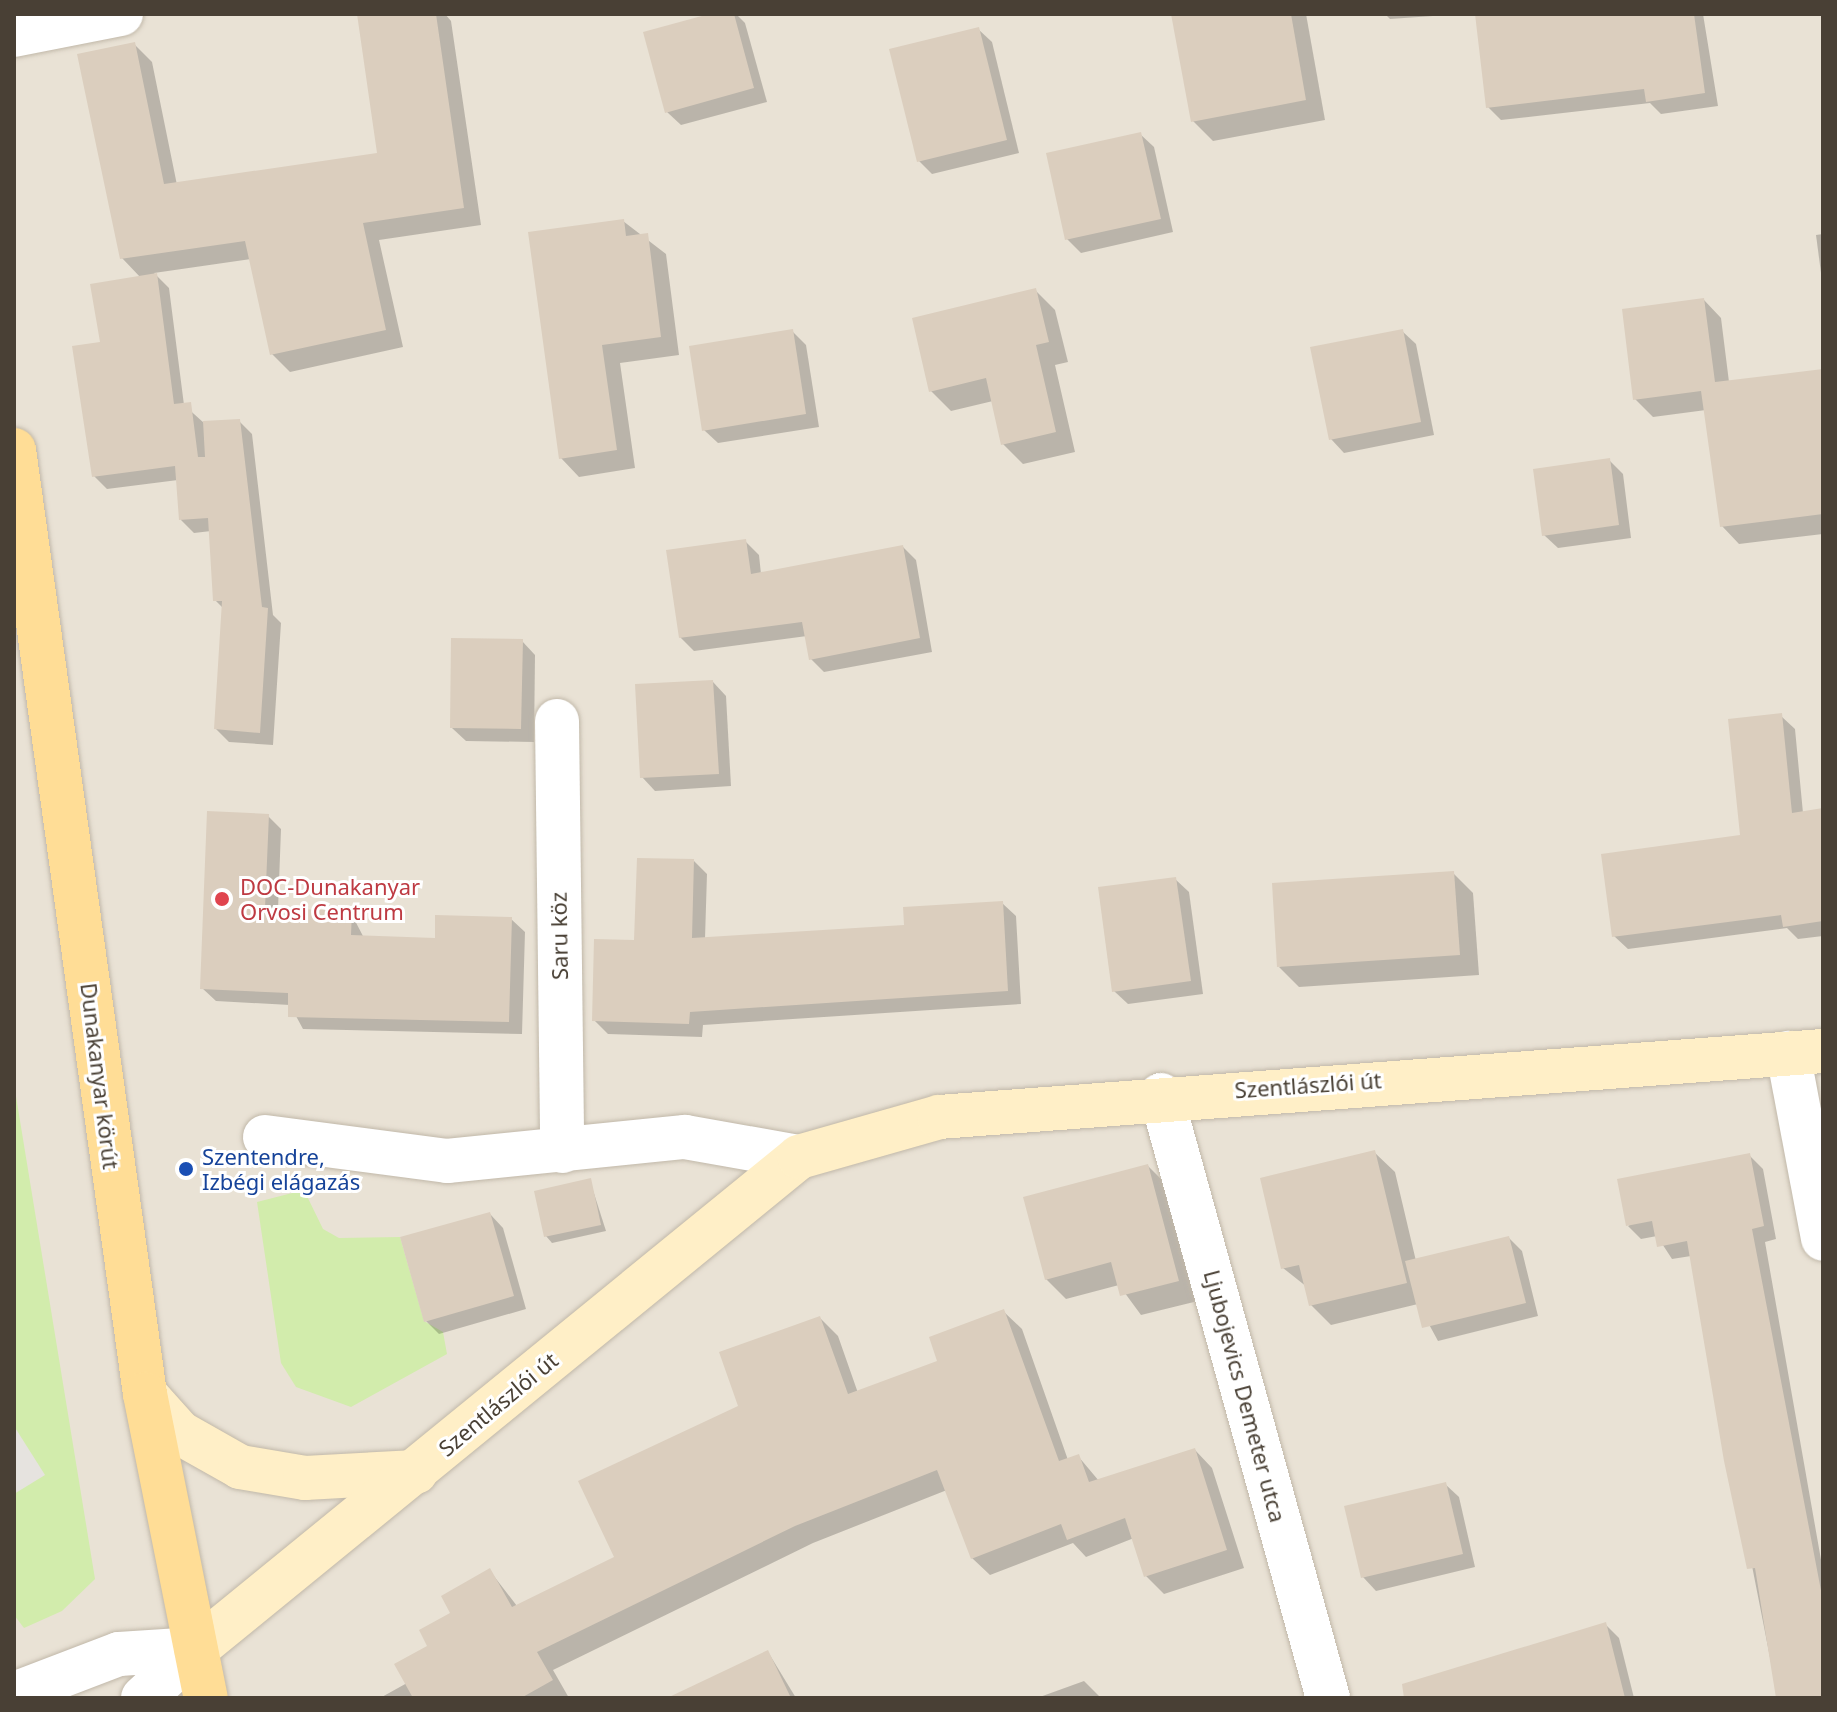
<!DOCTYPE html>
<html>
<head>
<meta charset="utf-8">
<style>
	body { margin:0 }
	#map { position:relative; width:1837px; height:1712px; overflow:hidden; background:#f5f0e7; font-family:"Noto Sans",sans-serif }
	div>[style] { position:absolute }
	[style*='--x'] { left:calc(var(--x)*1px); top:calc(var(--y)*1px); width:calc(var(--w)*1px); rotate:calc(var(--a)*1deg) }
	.residential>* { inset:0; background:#e9e2d5 }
	.green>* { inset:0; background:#d2ecac }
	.parking>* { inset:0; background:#e6e3df }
	.shadow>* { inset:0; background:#0003 }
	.building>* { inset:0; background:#dbcebe }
	.roads { filter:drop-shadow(0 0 2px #c1b8a9) drop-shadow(0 0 2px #c1b8a9) }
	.street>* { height:44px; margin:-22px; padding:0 22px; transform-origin:22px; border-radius:22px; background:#fff }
	.secondary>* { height:44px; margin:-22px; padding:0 22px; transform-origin:22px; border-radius:22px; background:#ffefc7 }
	.primary>* { height:44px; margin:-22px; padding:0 22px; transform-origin:22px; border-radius:22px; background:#ffdd96 }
	.dots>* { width:22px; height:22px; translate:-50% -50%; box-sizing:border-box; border:4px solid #fff; border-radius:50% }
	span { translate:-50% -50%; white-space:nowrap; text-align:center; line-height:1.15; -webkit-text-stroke:6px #fff; paint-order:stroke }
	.health-label { font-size:22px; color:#be3a42 }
	.left { translate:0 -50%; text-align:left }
	.street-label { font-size:22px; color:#494035 }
	.transit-label { font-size:22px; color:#164399 }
	.frame { position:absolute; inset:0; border:16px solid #494035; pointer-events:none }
</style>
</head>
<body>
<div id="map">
	<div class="residential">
		<i style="clip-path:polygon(14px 14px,1823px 14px,1823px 1698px,14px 1698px)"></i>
	</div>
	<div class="green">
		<i style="clip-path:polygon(14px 1084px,95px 1579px,62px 1611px,24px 1628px,14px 1615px)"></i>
		<i style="clip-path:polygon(304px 1190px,323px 1229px,339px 1238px,400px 1237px,424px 1321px,443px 1332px,447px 1354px,351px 1407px,296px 1387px,281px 1363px,257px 1202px)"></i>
	</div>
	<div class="parking">
		<i style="clip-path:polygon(14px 1426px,45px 1475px,14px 1494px)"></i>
	</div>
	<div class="shadow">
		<i style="clip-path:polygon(359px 14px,445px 14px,451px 21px,481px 225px,379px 240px,403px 347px,290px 372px,272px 354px,251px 259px,154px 273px,169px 288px,184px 405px,204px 423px,239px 421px,252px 434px,273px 615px,281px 623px,273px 745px,229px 742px,216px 729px,224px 609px,215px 600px,211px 531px,194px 533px,181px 520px,178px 480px,107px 489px,94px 476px,102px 344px,141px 278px,122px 258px,134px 44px,152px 62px,177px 185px,379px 155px)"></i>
		<i style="clip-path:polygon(716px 14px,736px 14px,745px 23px,767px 102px,681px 125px,667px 112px)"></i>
		<i style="clip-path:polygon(1173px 14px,1306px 14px,1325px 120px,1213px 141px,1193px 121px)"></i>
		<i style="clip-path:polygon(1385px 14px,1433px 14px,1433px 16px,1390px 19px)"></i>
		<i style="clip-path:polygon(1477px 14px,1703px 14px,1718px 106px,1661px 114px,1650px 103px,1501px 120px,1488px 107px)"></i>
		<i style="clip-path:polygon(978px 29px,992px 42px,1019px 153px,932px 174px,919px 161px)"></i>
		<i style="clip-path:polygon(1140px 134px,1154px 147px,1173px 232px,1081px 253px,1067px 239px)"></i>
		<i style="clip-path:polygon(623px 221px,666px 254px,679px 355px,620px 363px,635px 468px,579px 477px,561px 458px)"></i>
		<i style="clip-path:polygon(1823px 234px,1823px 288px,1816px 235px)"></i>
		<i style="clip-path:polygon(1035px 290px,1055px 310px,1068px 362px,1055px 365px,1075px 452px,1023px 464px,1003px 444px,993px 401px,951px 411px,931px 391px)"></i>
		<i style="clip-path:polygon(1704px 300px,1721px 318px,1729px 382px,1823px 371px,1823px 534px,1739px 544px,1722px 526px,1706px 410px,1653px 417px,1635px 399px)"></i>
		<i style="clip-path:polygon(792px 331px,806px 345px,819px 427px,718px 443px,704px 430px)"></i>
		<i style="clip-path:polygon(1402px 331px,1416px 344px,1434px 435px,1344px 453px,1331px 439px)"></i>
		<i style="clip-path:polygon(1609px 460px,1623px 474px,1631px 538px,1558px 548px,1544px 535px)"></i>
		<i style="clip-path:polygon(745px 541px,759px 555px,761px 574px,903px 547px,916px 560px,932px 652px,824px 672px,811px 659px,807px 636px,694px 651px,680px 637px)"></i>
		<i style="clip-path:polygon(522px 641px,535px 655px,534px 742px,466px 741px,452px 728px)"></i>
		<i style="clip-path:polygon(713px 682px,726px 696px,731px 786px,655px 791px,642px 777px)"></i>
		<i style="clip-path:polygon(1781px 716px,1795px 729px,1803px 813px,1823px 810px,1823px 936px,1798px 939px,1787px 928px,1628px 949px,1614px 936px,1742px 837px)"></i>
		<i style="clip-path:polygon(268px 816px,281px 829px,278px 910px,351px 913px,364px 938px,437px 940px,511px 919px,525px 932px,522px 1034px,303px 1029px,290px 1005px,216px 1001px,202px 988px)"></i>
		<i style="clip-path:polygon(694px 861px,707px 874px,705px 939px,906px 927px,1002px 903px,1016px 916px,1021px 1004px,703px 1025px,702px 1037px,608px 1034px,594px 1020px,635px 942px)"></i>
		<i style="clip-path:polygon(1453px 873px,1473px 893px,1479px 975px,1299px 987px,1279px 967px)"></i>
		<i style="clip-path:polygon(1175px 879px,1189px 892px,1203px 994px,1128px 1004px,1114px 991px)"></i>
		<i style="clip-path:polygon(1374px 1152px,1395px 1172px,1416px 1261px,1509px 1238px,1522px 1251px,1538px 1316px,1438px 1341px,1418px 1304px,1331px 1325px,1311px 1305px,1307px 1287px,1283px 1268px)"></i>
		<i style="clip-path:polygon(1749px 1155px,1763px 1169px,1776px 1239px,1765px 1242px,1823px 1571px,1823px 1698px,1778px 1698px,1691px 1256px,1672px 1259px,1657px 1236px,1641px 1239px,1628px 1226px)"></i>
		<i style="clip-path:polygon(1148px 1166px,1168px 1186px,1198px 1301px,1141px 1315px,1119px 1285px,1066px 1299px,1046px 1279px)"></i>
		<i style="clip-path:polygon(590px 1181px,606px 1231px,552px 1243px,546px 1236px)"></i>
		<i style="clip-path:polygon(490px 1214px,503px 1228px,526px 1309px,439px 1334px,426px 1321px)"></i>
		<i style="clip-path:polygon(1004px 1312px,1022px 1329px,1068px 1460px,1078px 1456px,1099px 1481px,1195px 1450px,1212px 1468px,1244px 1568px,1164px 1594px,1146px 1576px,1134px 1538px,1086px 1557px,1073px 1543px,990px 1575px,972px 1558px,947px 1490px,813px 1543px,553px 1670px,569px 1698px,380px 1698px,407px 1683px,490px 1571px,517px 1606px,616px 1558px,820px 1318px,838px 1336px,858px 1393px,940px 1363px)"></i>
		<i style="clip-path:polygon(1445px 1484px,1459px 1497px,1475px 1567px,1376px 1591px,1363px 1577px)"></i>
		<i style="clip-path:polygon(1605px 1624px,1619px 1638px,1634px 1698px,1414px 1698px)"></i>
		<i style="clip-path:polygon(768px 1652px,796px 1698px,699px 1698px)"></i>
		<i style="clip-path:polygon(1084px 1681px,1101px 1698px,1037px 1698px)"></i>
	</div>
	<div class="building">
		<i style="clip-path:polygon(357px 14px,436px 14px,464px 208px,363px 223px,386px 330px,270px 355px,245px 241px,120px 259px,77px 54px,135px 42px,164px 184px,377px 153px)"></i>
		<i style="clip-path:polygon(709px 14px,734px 14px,754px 88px,665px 113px,643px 32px)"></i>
		<i style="clip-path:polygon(1171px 14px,1291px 14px,1306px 100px,1191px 122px)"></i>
		<i style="clip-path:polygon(1475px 14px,1694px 14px,1705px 93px,1646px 102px,1644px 89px,1486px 108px)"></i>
		<i style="clip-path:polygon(979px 27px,1007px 140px,917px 162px,889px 49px)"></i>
		<i style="clip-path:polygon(1141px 132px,1161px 219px,1065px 240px,1046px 153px)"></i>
		<i style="clip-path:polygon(624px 219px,626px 236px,648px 233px,661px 337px,602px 345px,617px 450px,559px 459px,528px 232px)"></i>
		<i style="clip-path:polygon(157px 273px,174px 404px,191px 402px,198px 457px,205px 457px,203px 421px,240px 419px,262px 607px,268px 608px,260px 733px,214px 729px,222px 601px,213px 601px,208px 518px,179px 520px,175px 466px,92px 477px,72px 346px,100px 342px,90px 284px)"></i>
		<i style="clip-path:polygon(1036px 288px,1049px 342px,1036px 345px,1056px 432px,1001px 445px,986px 378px,929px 392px,912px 318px)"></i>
		<i style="clip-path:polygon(1704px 298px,1715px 382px,1823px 369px,1823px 514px,1720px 527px,1701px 391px,1633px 400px,1622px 309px)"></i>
		<i style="clip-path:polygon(793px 329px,806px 414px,702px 431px,689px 346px)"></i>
		<i style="clip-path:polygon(1403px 329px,1421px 422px,1329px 440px,1310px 347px)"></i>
		<i style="clip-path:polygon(1610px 458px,1619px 525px,1542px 536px,1533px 469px)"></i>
		<i style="clip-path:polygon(746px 539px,751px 574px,903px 545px,920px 638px,809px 660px,802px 622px,679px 638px,666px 550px)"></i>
		<i style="clip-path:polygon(451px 638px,523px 639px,521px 729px,450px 728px)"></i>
		<i style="clip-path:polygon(713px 680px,719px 774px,640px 778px,635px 684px)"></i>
		<i style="clip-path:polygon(1782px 713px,1792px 813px,1823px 808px,1823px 921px,1783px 927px,1781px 915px,1612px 937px,1601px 854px,1740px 835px,1728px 719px)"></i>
		<i style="clip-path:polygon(207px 811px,269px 814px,265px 908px,352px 911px,351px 935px,435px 938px,435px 915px,512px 917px,509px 1022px,288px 1017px,288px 993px,200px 989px)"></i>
		<i style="clip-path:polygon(637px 858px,694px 859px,692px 938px,904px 925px,903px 907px,1003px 901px,1008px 991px,690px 1012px,689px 1024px,592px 1021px,594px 939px,634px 940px)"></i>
		<i style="clip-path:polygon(1454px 871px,1460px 955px,1277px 967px,1272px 883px)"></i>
		<i style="clip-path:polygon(1176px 877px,1191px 981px,1112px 992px,1098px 887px)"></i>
		<i style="clip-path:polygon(1375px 1150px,1407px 1283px,1309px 1306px,1299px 1265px,1281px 1269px,1260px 1178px)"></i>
		<i style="clip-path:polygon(1750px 1153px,1764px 1226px,1752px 1229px,1823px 1601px,1823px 1698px,1776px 1698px,1755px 1568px,1747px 1569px,1724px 1461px,1687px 1241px,1657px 1247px,1652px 1221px,1626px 1226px,1617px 1179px)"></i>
		<i style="clip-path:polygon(1148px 1164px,1179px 1281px,1120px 1296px,1111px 1262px,1045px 1280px,1023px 1197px)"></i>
		<i style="clip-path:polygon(591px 1178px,601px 1225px,544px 1237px,534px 1191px)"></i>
		<i style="clip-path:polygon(490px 1212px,514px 1296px,424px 1322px,400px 1237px)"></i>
		<i style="clip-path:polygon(1509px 1236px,1526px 1303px,1422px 1328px,1405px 1261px)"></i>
		<i style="clip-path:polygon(1004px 1309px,1059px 1461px,1079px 1454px,1089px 1482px,1195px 1448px,1227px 1550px,1144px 1577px,1125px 1518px,1067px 1540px,1061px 1524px,971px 1559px,937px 1470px,795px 1526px,537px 1652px,553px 1680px,521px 1698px,413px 1698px,394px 1664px,427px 1646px,419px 1630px,450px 1613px,441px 1596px,490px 1568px,512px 1607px,614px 1557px,578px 1481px,738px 1406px,719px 1352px,820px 1316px,848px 1394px,937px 1361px,929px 1337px)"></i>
		<i style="clip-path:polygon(1446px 1482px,1463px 1554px,1361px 1578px,1344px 1506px)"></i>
		<i style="clip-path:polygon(1606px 1622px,1625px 1698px,1404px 1698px,1402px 1684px)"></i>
		<i style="clip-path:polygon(768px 1650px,791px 1698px,667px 1698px)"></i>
	</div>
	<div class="roads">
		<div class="street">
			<i style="--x:14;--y:35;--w:109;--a:-11.1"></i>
			<i style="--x:557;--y:721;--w:430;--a:89.3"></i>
			<i style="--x:1788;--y:1053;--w:189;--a:79.3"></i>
			<i style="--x:1161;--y:1095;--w:626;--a:74.52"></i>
			<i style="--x:265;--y:1137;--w:184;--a:7.5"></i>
			<i style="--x:447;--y:1161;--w:239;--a:-5.8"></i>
			<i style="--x:685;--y:1137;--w:116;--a:10"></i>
			<i style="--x:14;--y:1694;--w:112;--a:-20.9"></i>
			<i style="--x:119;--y:1654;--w:77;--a:-3.7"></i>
			<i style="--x:143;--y:1698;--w:72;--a:-42.8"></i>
		</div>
		<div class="secondary">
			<i style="--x:145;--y:1394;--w:52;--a:48.1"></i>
			<i style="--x:180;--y:1433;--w:69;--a:29.5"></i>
			<i style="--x:240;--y:1467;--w:66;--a:9.6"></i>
			<i style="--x:305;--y:1478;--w:111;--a:-3.1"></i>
			<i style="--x:196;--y:1649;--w:778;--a:-39.21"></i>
			<i style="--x:799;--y:1157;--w:146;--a:-15.9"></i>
			<i style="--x:939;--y:1117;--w:886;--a:-4.27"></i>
		</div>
		<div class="primary">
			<i style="--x:14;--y:450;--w:953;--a:82.1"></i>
			<i style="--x:145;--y:1394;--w:310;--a:78.7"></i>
		</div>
	</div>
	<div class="dots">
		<i style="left:222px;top:899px;background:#e0444e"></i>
		<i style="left:186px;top:1169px;background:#1a4fb4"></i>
	</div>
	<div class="health-label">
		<span class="left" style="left:240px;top:899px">DOC-Dunakanyar<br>Orvosi Centrum</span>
	</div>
	<div class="street-label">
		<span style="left:559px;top:936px;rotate:-91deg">Saru köz</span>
		<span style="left:100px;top:1076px;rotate:83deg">Dunakanyar körút</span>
		<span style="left:1308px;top:1085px;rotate:-4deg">Szentlászlói út</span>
		<span style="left:1245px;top:1396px;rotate:75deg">Ljubojevics Demeter utca</span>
		<span style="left:498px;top:1404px;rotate:-40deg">Szentlászlói út</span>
	</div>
	<div class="transit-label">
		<span class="left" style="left:202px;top:1169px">Szentendre,<br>Izbégi elágazás</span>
	</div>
	<div class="frame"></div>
</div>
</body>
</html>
